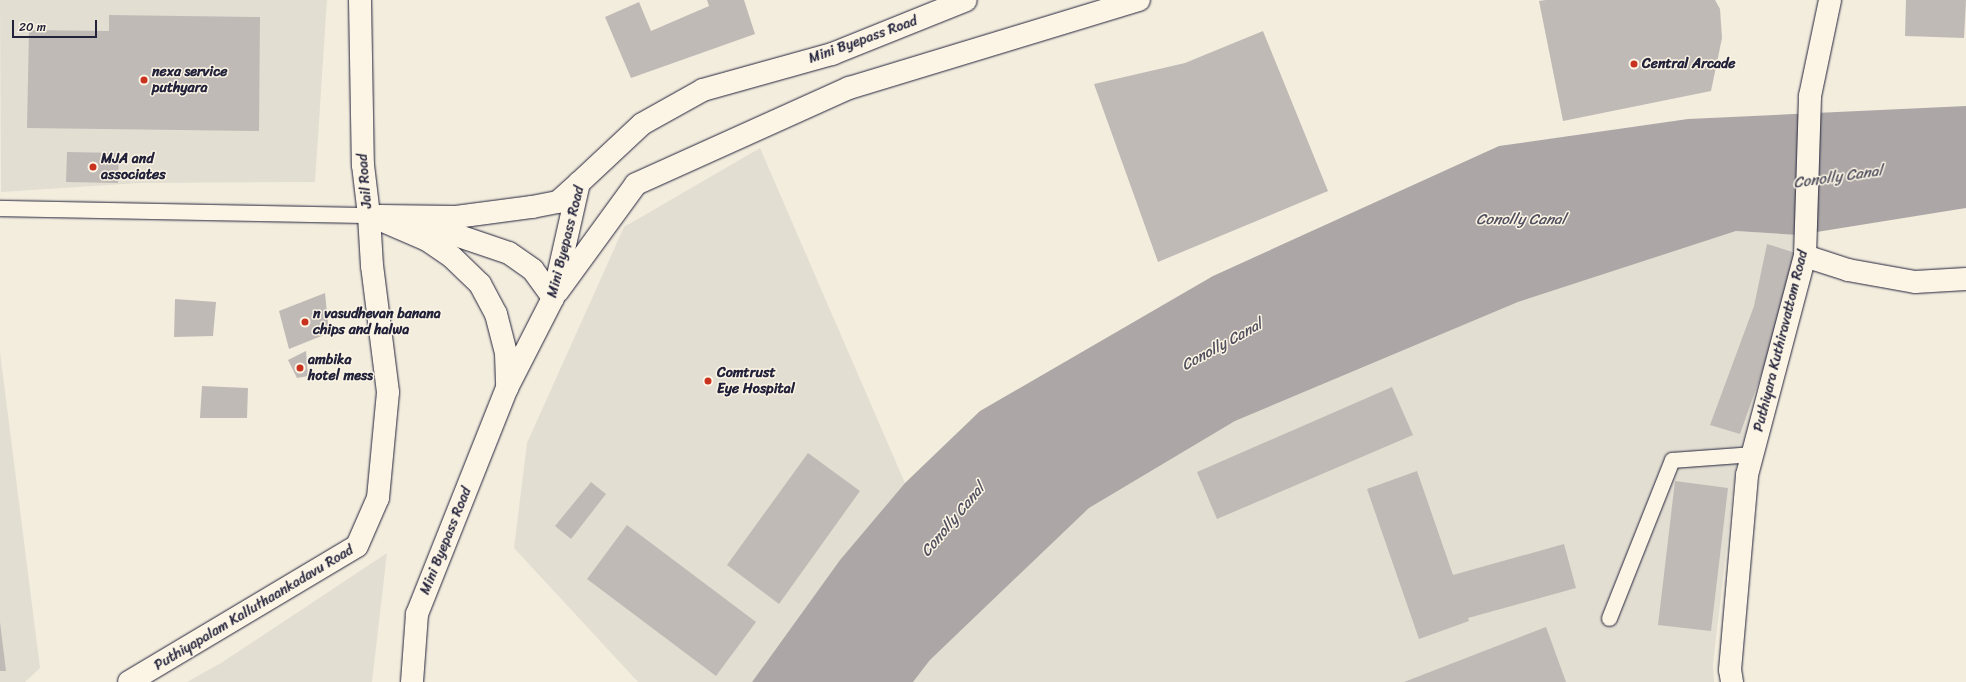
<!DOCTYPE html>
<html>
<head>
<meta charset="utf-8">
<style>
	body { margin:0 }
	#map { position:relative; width:1966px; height:682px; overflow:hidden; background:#f3edde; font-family:Sriracha,sans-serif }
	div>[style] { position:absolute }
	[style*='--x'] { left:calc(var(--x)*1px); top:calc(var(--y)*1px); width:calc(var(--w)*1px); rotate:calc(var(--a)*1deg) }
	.built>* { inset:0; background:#e3ded2 }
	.water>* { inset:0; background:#aca7a6 }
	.building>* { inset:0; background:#bfbab6 }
	.roads { filter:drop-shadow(0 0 1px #22223b) drop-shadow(0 0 1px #22223b) }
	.lane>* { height:15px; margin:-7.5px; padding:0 7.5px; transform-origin:7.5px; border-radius:7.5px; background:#fcf5e5 }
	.street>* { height:22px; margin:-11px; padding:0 11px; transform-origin:11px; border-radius:11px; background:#fcf5e5 }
	.secondary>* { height:22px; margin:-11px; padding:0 11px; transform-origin:11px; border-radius:11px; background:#fcf5e5 }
	.primary>* { height:22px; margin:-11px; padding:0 11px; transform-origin:11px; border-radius:11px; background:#fcf5e5 }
	.dots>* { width:11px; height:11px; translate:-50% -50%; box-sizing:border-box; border:2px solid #fcf5e5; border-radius:50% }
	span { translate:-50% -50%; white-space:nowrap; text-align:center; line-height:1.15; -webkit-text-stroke:3px #fcf5e5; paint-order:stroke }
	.street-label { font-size:14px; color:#22223b }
	.poi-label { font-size:14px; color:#22223b; font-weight:700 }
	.left { translate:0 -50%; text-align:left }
	.water-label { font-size:15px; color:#525160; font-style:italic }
	.scale { position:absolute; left:12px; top:20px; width:85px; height:18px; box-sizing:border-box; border:2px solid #22223b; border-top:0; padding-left:5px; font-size:12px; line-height:14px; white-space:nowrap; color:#22223b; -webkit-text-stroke:3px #fcf5e5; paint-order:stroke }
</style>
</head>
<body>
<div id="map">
	<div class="built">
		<i style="clip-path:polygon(0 0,327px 0,315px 182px,139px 183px,1px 192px)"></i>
		<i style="clip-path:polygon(760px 148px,905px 483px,840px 560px,752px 682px,638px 682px,514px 548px,527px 443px,624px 227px)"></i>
		<i style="clip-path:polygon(1736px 231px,1798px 235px,1782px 319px,1736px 468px,1713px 664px,1714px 682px,913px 682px,930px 660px,1089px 508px,1235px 421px,1518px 302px)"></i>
		<i style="clip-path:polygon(0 352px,40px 668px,25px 682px,0 682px)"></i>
		<i style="clip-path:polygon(387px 553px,372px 682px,187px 682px,221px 663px)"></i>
	</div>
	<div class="water">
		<i style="clip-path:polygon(1966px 106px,1966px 208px,1798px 235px,1736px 231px,1518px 302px,1235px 421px,1089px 508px,930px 660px,913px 682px,752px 682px,840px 560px,905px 483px,980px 411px,1213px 276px,1499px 146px,1688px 119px)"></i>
	</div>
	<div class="building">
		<i style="clip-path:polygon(707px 0,744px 0,755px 34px,631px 78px,605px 17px,639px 2px,651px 31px,709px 6px)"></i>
		<i style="clip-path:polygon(1546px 0,1715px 0,1720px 9px,1722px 38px,1711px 91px,1563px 121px,1539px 1px)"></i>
		<i style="clip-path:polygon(1906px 0,1966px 0,1964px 38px,1905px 36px)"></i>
		<i style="clip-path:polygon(109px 15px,260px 17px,259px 131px,27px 128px,29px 30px,109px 31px)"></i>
		<i style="clip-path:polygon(1263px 31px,1328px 191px,1158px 262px,1094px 84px,1185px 63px)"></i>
		<i style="clip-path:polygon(67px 152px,119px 153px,118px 183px,66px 182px)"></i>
		<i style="clip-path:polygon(1767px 244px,1796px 253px,1782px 316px,1740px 434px,1710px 425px,1754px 306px)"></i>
		<i style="clip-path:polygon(325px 293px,329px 333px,289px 349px,279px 311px)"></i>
		<i style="clip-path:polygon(175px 299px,216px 302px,213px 336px,174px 337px)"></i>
		<i style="clip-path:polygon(306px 351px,308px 376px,297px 378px,288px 360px)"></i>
		<i style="clip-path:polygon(202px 386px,248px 388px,247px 418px,200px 418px)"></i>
		<i style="clip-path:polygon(1392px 387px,1413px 435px,1217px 519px,1197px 472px)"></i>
		<i style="clip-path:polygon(808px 453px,860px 491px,779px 604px,727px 565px)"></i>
		<i style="clip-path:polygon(1417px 471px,1453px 575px,1564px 544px,1576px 588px,1468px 618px,1469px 621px,1419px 639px,1367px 489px)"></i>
		<i style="clip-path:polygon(1675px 481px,1728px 488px,1711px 631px,1658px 625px)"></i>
		<i style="clip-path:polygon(591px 482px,606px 494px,571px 539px,555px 526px)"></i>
		<i style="clip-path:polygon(627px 525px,756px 622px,716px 676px,587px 579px)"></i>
		<i style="clip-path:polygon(0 622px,6px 671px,0 671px)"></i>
		<i style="clip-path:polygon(1546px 627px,1566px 682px,1404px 682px)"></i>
	</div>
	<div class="roads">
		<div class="lane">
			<i style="--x:0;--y:208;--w:369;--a:1.1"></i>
			<i style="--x:1609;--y:618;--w:170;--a:-68.3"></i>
			<i style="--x:1672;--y:460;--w:81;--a:-4.2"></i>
		</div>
		<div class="street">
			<i style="--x:1805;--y:256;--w:45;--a:18"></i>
			<i style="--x:1848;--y:270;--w:68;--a:10.2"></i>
			<i style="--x:1915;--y:282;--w:51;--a:-3.4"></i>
			<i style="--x:129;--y:682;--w:265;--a:-30.8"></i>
			<i style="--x:357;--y:546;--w:52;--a:-66.4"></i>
			<i style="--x:378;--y:498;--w:106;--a:-84.6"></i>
			<i style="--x:388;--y:392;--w:127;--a:-97.2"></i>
			<i style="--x:372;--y:266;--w:51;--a:-93.4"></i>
		</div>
		<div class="secondary">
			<i style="--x:360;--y:0;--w:165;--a:89"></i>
			<i style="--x:363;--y:165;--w:50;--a:83.2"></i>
			<i style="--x:369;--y:215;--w:63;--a:23.3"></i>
			<i style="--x:427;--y:240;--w:30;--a:34"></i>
			<i style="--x:452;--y:257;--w:39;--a:44"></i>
			<i style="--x:480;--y:284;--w:34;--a:62"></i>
			<i style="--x:496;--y:314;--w:40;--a:75.6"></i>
			<i style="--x:506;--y:353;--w:35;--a:88"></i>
			<i style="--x:380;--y:216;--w:76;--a:0.8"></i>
			<i style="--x:456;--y:217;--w:77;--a:-7.5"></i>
			<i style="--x:532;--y:207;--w:26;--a:-11"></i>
			<i style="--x:558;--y:202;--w:28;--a:-42"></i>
			<i style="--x:419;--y:226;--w:29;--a:12"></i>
			<i style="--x:447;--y:232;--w:65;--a:18.7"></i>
			<i style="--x:509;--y:253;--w:29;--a:35"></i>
			<i style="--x:533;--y:270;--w:34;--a:54"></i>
			<i style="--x:1732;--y:682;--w:12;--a:-99"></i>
			<i style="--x:1730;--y:670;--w:196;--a:-85"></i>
			<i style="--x:1747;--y:475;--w:227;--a:-75.2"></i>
			<i style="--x:1805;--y:256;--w:160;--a:-88.2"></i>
			<i style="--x:1810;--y:96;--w:98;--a:-78.2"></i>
		</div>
		<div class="primary">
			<i style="--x:558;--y:291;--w:132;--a:-53.9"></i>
			<i style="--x:636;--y:184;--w:234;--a:-24.3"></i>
			<i style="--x:849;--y:88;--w:303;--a:-16.9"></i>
			<i style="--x:412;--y:682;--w:68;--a:-85.8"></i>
			<i style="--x:417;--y:614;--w:243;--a:-68.3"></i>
			<i style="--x:507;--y:388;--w:101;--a:-62.9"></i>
			<i style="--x:553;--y:298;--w:118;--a:-77.3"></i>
			<i style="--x:579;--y:183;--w:86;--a:-43.1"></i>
			<i style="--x:642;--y:124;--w:70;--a:-29.1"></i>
			<i style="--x:703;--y:90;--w:134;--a:-15.6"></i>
			<i style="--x:832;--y:54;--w:144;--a:-21.9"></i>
		</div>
	</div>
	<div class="dots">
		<i style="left:1634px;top:64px;background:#c8321e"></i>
		<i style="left:144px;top:80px;background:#c8321e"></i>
		<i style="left:93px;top:167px;background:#c8321e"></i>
		<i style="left:305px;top:322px;background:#c8321e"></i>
		<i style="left:300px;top:368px;background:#c8321e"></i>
		<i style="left:708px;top:381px;background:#c8321e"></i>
	</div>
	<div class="street-label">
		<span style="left:863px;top:40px;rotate:-20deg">Mini Byepass Road</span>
		<span style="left:365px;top:181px;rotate:-95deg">Jail Road</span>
		<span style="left:566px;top:242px;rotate:-76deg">Mini Byepass Road</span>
		<span style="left:1781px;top:341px;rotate:-76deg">Puthiyara Kuthiravattom Road</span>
		<span style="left:446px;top:541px;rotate:-68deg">Mini Byepass Road</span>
		<span style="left:254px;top:608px;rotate:-31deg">Puthiyapalam Kalluthaankadavu Road</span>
	</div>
	<div class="poi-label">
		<span class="left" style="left:1642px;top:64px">Central Arcade</span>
		<span class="left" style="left:152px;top:80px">nexa service<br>puthyara</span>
		<span class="left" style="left:101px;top:167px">MJA and<br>associates</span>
		<span class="left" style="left:313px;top:322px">n vasudhevan banana<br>chips and halwa</span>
		<span class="left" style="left:308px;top:368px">ambika<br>hotel mess</span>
		<span class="left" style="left:717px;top:381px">Comtrust<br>Eye Hospital</span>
	</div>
	<div class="water-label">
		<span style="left:1838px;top:177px;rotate:-8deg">Conolly Canal</span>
		<span style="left:1521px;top:220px">Conolly Canal</span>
		<span style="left:1222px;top:345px;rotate:-29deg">Conolly Canal</span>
		<span style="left:953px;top:520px;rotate:-50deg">Conolly Canal</span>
	</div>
	<div class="scale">20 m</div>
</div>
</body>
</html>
